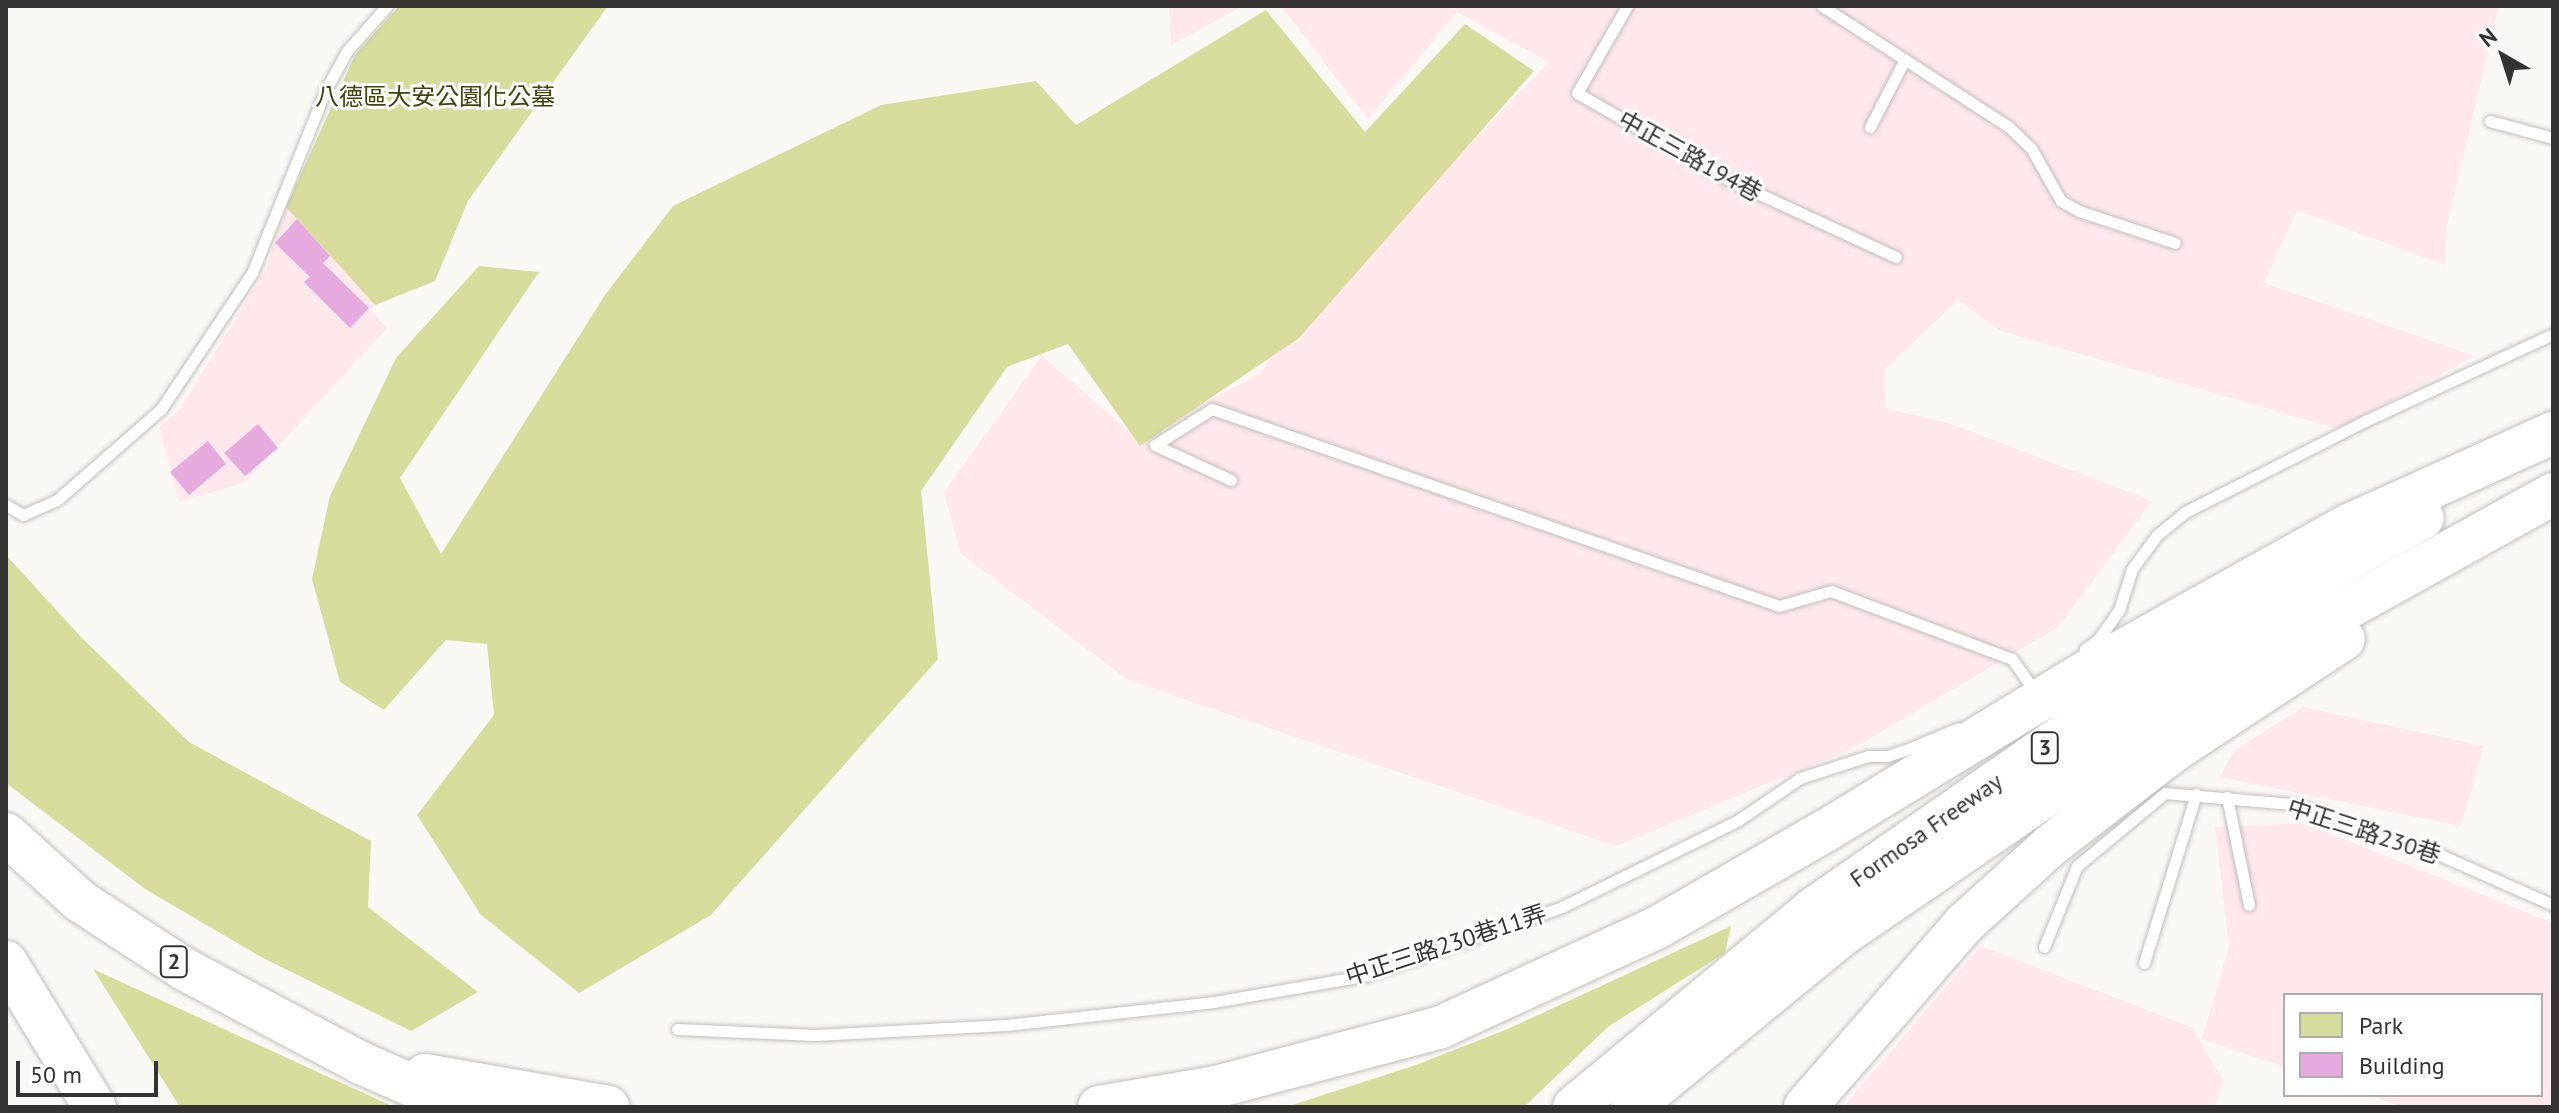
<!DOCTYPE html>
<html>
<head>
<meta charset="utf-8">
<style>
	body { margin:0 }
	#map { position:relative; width:2559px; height:1113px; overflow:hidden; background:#faf8f5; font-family:"PT Sans","Noto Sans TC",sans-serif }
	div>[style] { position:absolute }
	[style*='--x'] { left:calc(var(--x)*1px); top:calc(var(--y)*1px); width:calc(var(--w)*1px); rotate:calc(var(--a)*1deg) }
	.industrial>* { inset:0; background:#fee8eb }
	.green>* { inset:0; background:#d7dc9c }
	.building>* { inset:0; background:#e5abde }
	.roads { filter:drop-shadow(0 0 2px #c0bebb) drop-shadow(0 0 2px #c0bebb) }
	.lane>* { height:11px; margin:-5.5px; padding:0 5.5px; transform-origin:5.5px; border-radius:5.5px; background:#fff }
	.highway>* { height:42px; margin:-21px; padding:0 21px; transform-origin:21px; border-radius:21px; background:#fff }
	span { translate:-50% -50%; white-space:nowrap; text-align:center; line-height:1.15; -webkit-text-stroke:6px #fff; paint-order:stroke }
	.shield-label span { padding:2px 6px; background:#fff; border:2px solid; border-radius:6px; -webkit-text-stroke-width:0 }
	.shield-label { font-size:22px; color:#343332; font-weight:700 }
	.park-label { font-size:24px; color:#41430a }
	.street-label { font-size:24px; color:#343332 }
	.frame { position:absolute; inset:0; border:8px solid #343332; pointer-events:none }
	.legend { position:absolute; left:2283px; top:993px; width:260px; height:104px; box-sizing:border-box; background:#fff; border:2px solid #aeadad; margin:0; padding:10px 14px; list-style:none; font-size:24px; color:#343332 }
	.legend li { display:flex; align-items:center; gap:16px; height:40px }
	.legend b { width:40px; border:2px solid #aeadad }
	.north { position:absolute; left:2463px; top:16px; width:80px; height:80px; -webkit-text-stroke:6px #fff; paint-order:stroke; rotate:321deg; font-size:22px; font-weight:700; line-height:32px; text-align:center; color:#343332 }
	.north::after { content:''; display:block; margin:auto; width:28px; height:36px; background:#343332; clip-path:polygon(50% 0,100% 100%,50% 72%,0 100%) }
	.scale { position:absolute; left:16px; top:1061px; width:142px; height:36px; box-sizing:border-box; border:4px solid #343332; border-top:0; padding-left:10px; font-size:24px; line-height:28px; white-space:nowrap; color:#343332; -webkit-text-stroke:6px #fff; paint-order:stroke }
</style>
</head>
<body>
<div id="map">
	<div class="industrial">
		<i style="clip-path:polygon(1169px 6px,1243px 6px,1171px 45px)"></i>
		<i style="clip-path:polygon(1281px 6px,2499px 6px,2447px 225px,2445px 265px,2297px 210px,2264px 283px,2475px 356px,2338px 429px,2001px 331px,1958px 300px,1884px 370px,1885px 408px,1951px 424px,2152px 501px,2058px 627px,1852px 749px,1616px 846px,1128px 680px,960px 553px,944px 492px,1042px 356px,1137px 438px,1261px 373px,1324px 260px,1417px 199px,1549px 62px,1457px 12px,1368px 119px)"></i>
		<i style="clip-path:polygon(286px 207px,375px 305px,370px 310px,387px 328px,244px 483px,179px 502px,159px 427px,180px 409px,266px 269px)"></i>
		<i style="clip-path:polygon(2303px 707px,2484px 746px,2461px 826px,2220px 777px,2234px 751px)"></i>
		<i style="clip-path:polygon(2303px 823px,2553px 923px,2553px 1107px,2403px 1107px,2368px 1095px,2541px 1095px,2541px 995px,2285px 995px,2285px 1067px,2202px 1039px,2229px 947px,2215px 827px)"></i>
		<i style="clip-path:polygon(1981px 946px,2191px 1027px,2224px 1081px,2214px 1107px,1843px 1107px)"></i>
	</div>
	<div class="green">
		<i style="clip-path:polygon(399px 6px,608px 6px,468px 201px,435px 281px,375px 305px,286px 207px,355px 55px)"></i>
		<i style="clip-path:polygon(1266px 10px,1365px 132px,1465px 24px,1534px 71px,1299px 338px,1140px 446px,1068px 344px,1007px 367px,921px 491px,938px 659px,711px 915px,579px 993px,481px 915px,417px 815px,494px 715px,487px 644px,446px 640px,384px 710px,340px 682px,312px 579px,330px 496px,396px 358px,479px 266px,539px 272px,400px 478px,441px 554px,605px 295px,673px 206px,881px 105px,1036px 81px,1076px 125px)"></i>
		<i style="clip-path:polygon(6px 555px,81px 637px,189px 742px,371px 841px,368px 907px,478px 992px,411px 1031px,263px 958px,145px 889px,6px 783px)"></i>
		<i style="clip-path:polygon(1731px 926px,1725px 953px,1609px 1026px,1524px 1107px,1286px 1107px,1416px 1065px,1510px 1028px)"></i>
		<i style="clip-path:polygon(93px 969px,394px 1107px,180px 1107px)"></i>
	</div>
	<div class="building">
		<i style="clip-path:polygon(297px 219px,330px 256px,323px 263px,369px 308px,350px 328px,304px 282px,310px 277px,275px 243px)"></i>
		<i style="clip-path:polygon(258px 424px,278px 448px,245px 476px,224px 453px)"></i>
		<i style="clip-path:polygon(208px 441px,226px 464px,189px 495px,170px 472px)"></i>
	</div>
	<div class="roads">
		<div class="lane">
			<i style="--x:1627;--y:6;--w:100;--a:119.9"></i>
			<i style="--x:1577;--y:93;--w:173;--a:29.8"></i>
			<i style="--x:1727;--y:179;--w:186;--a:24.8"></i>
			<i style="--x:1822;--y:6;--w:223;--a:32.9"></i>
			<i style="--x:2009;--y:127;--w:30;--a:44"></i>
			<i style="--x:2031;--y:148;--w:61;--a:60.5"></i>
			<i style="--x:2061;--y:201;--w:21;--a:29"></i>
			<i style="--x:2079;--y:211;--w:101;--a:18.4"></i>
			<i style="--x:2490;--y:121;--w:65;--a:15.1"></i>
			<i style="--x:1870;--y:127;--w:76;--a:-62.8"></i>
			<i style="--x:1231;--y:480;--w:84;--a:-155.3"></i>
			<i style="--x:1155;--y:445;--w:67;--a:-32.3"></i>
			<i style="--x:1212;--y:409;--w:600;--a:19.16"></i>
			<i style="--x:1779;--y:606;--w:54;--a:-16.1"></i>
			<i style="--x:1831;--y:591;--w:193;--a:20.6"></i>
			<i style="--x:2012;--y:659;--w:32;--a:55"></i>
			<i style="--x:6;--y:505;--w:20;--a:30"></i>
			<i style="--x:23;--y:515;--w:37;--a:-24"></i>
			<i style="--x:57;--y:500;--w:138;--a:-41.2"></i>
			<i style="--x:161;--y:409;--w:164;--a:-56.2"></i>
			<i style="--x:252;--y:273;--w:196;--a:-68.1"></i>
			<i style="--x:325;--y:91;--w:46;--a:-61.2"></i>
			<i style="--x:347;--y:51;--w:60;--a:-48.4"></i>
			<i style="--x:2085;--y:649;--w:16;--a:-35"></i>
			<i style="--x:2098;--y:640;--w:37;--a:-55"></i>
			<i style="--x:2119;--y:610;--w:43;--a:-72.4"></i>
			<i style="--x:2132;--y:569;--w:42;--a:-53.7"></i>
			<i style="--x:2157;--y:535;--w:36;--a:-39"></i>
			<i style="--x:2185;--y:512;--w:202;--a:-26.8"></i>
			<i style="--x:2365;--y:421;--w:207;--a:-24.8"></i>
			<i style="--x:2227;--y:797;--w:110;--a:78.5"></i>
			<i style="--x:2044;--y:947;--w:87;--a:-67.8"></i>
			<i style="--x:2077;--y:866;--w:114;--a:-39.7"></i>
			<i style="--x:2165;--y:793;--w:127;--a:5"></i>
			<i style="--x:2292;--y:804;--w:41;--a:15.8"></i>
			<i style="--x:2331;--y:815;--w:38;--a:27"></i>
			<i style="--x:2365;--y:832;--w:76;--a:16.8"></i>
			<i style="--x:2438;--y:854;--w:126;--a:23.9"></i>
			<i style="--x:2144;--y:963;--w:177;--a:-72.9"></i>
			<i style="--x:677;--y:1029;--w:138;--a:2.5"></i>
			<i style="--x:815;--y:1035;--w:191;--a:-3"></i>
			<i style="--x:1006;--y:1025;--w:209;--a:-6.3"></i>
			<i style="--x:1214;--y:1002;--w:156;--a:-9.9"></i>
			<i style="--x:1368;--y:975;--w:206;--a:-19.3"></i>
			<i style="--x:1562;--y:907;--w:195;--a:-26.2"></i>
			<i style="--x:1737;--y:821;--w:76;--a:-34.3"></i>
			<i style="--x:1800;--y:778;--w:71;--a:-17.9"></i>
			<i style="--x:1868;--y:756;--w:19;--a:0"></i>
			<i style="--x:1887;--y:756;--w:20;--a:-18"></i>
			<i style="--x:1906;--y:750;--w:56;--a:-22.9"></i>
		</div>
		<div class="highway">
			<i style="--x:6;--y:834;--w:100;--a:42.2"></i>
			<i style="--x:80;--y:901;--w:126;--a:33.1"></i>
			<i style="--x:186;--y:970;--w:198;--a:28"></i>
			<i style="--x:361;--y:1063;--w:109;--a:23.7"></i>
			<i style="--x:6;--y:962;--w:170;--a:58.5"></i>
			<i style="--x:425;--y:1075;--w:186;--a:9.9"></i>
			<i style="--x:1099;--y:1107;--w:119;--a:-9.7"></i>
			<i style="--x:1216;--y:1087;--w:233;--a:-14.9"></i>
			<i style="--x:1441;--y:1027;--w:239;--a:-24.7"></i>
			<i style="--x:1658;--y:927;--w:195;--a:-29.9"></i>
			<i style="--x:1827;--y:830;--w:327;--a:-31.4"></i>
			<i style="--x:2106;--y:660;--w:278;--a:-29.1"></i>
			<i style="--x:2349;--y:525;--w:224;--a:-24.3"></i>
			<i style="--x:1574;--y:1107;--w:310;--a:-39.6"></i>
			<i style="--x:1813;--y:909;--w:449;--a:-34.8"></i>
			<i style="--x:2182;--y:653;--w:276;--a:-29.3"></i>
			<i style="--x:1632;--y:1107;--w:271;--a:-39.3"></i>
			<i style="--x:1842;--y:935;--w:440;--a:-34.3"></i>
			<i style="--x:2205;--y:687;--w:398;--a:-29"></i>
			<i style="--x:1805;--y:1107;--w:244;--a:-49"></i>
			<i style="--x:1965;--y:923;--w:116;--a:-42.2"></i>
			<i style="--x:2051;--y:845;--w:156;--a:-37.5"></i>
			<i style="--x:2175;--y:750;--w:202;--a:-33.3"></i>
		</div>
	</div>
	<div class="shield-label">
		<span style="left:2045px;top:748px">3</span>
		<span style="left:174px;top:962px">2</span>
	</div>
	<div class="park-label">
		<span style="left:435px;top:97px">八德區大安公園化公墓</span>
	</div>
	<div class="street-label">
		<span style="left:1690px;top:156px;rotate:29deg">中正三路194巷</span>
		<span style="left:1926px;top:830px;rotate:-35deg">Formosa Freeway</span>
		<span style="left:2364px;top:831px;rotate:18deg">中正三路230巷</span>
		<span style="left:1446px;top:945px;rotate:-18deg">中正三路230巷11弄</span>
	</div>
	<div class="frame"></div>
	<ul class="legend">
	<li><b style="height:22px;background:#d7dc9c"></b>Park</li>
	<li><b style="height:22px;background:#e5abde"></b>Building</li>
	</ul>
	<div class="north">N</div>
	<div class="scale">50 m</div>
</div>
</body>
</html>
